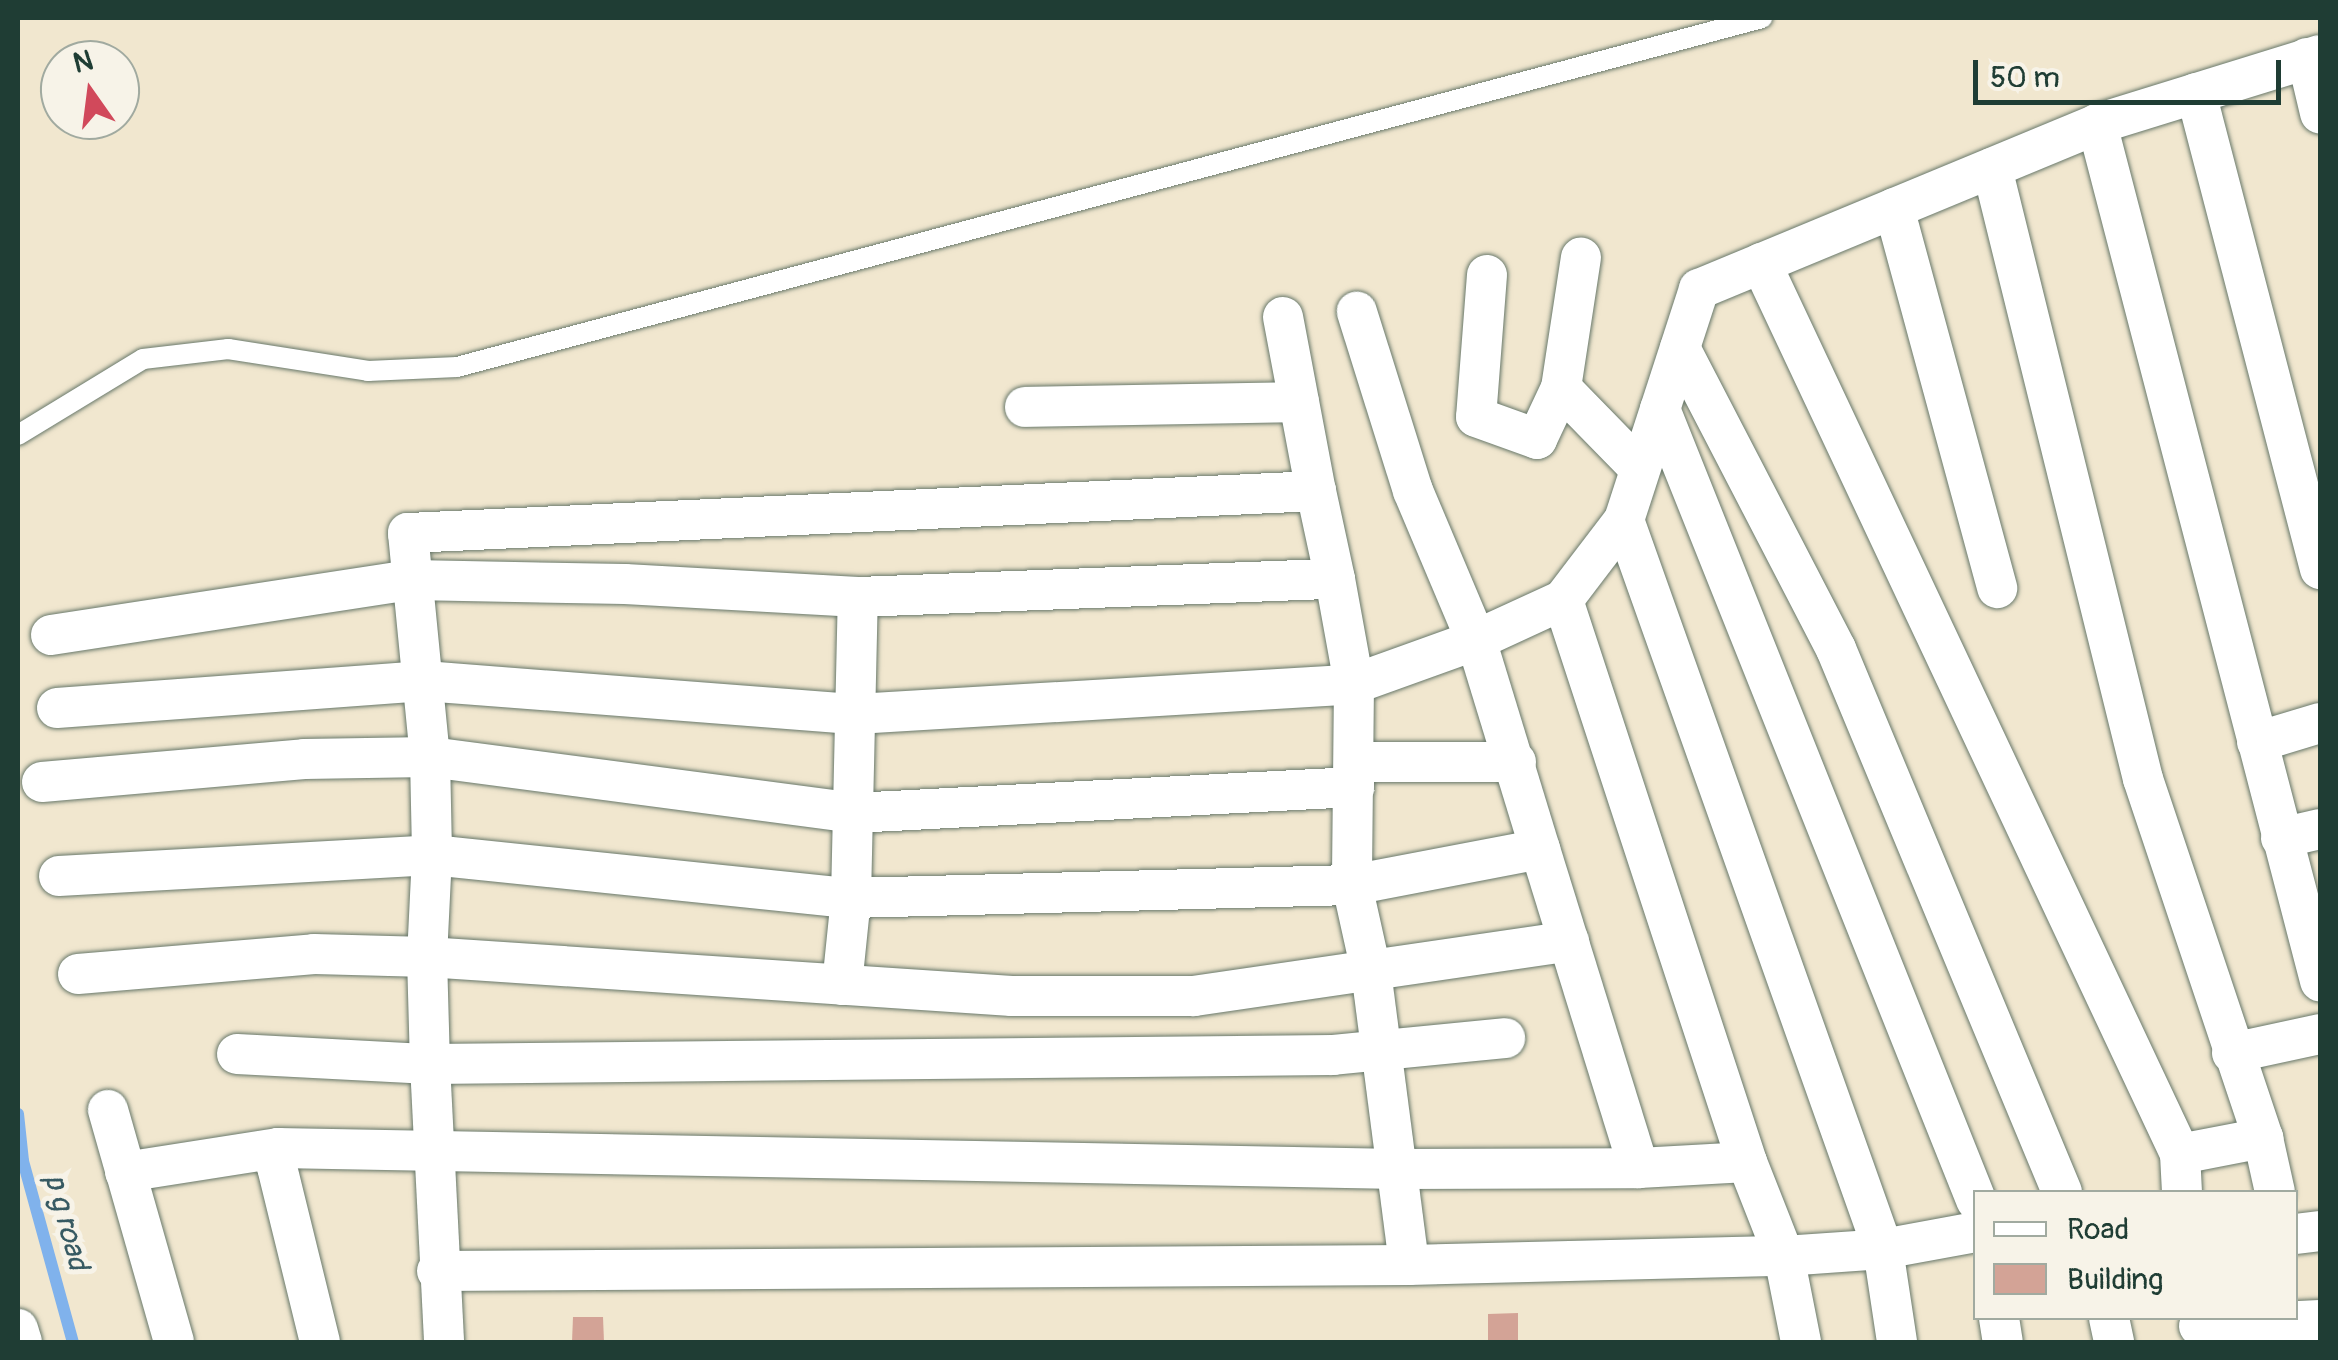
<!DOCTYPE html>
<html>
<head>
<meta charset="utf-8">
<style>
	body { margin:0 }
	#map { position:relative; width:2338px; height:1360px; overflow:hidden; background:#f1e7cf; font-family:Pangolin,sans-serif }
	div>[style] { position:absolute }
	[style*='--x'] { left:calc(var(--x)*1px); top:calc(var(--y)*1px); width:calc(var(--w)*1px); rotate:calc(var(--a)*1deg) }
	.stream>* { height:12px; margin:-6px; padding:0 6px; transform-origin:6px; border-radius:6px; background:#80b2ec }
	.building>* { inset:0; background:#d3a396 }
	.roads { filter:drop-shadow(0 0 2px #68786a) drop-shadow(0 0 2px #68786a) }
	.service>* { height:20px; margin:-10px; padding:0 10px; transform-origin:10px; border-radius:10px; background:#fff }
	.minor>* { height:40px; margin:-20px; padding:0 20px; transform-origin:20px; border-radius:20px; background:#fff }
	span { translate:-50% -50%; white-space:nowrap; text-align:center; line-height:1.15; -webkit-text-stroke:10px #f7f3e8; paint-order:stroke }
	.water-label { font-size:30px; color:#375a62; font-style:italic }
	.frame { position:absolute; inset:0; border:20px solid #1f3d34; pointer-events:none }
	.legend { position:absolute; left:1973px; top:1190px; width:325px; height:130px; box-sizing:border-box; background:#f7f3e8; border:2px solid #a1aaa0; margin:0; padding:12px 18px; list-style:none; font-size:30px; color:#1f3d34 }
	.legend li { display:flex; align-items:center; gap:20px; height:50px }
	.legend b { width:50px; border:2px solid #a1aaa0 }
	.north { position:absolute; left:40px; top:40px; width:100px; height:100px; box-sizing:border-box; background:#f7f3e8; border:2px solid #a1aaa0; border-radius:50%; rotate:346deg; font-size:28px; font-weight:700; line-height:40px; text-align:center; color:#1f3d34 }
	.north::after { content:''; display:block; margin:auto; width:35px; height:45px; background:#d1495b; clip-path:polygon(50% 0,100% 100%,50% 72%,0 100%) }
	.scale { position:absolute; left:1973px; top:60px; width:308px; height:45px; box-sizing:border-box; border:5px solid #1f3d34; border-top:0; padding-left:12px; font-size:30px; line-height:35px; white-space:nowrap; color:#1f3d34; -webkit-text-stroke:8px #f7f3e8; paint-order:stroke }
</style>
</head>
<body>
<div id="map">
	<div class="stream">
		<i style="--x:18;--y:1114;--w:47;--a:83.9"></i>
		<i style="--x:23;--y:1161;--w:188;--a:74.6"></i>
	</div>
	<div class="building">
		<i style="clip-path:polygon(1518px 1313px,1518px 1342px,1488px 1342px,1488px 1314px)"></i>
		<i style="clip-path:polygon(573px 1317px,603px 1317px,604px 1342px,572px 1342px)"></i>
	</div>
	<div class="roads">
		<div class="service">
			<i style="--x:18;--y:435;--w:146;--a:-31.3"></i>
			<i style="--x:143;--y:359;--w:86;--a:-6.7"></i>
			<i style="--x:228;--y:349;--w:142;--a:8.9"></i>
			<i style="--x:368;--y:371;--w:89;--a:-2.6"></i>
			<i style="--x:457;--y:367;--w:1351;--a:-14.97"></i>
		</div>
		<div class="minor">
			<i style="--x:2307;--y:58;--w:57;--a:76.7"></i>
			<i style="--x:2196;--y:93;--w:492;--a:75.4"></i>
			<i style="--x:2097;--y:124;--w:886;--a:75.41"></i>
			<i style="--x:1992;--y:168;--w:629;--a:76.12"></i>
			<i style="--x:2143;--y:779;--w:379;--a:71.5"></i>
			<i style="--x:2263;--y:1138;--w:55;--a:77.5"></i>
			<i style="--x:1894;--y:208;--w:394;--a:74.8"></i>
			<i style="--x:1761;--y:263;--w:985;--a:64.81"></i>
			<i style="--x:2180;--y:1154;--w:85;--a:-10.9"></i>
			<i style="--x:1487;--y:275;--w:142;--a:94.4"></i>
			<i style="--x:1476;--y:417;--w:65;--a:19.8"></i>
			<i style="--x:1537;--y:439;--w:56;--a:-64.8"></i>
			<i style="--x:1561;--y:388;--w:132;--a:-81.3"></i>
			<i style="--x:1283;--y:317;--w:177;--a:79.3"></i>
			<i style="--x:1680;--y:348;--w:339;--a:62.6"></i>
			<i style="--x:1836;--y:649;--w:588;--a:67.4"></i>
			<i style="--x:1561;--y:388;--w:113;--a:45.7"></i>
			<i style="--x:1025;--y:407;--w:274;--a:-1"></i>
			<i style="--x:1660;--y:409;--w:852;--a:68.22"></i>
			<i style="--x:1624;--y:520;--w:774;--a:70.44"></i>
			<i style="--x:1883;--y:1249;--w:94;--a:81.4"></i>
			<i style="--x:1335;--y:579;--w:90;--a:-102.2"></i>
			<i style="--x:1316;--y:491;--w:909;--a:177.35"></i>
			<i style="--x:408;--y:533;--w:225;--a:84.4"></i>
			<i style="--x:430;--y:757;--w:98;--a:88.8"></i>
			<i style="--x:432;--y:855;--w:102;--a:92.8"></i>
			<i style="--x:427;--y:957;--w:107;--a:88.4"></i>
			<i style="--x:430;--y:1064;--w:903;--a:-0.57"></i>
			<i style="--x:1333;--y:1055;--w:173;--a:-5.6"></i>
			<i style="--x:1563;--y:600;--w:591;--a:71.87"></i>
			<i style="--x:1747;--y:1162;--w:101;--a:68.5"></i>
			<i style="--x:1784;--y:1256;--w:88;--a:78.8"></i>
			<i style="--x:51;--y:635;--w:365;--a:-8.7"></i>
			<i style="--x:412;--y:580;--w:213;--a:1.1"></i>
			<i style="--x:625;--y:584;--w:233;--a:3.2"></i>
			<i style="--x:858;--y:597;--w:477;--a:-2.2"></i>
			<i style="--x:1335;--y:579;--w:107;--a:79.7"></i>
			<i style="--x:1354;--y:684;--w:201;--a:90.6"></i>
			<i style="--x:1352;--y:885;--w:88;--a:77.5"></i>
			<i style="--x:1371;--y:971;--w:296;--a:82.6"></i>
			<i style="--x:57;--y:708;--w:368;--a:-4.2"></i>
			<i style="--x:424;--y:681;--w:433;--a:4.4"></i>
			<i style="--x:856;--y:714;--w:499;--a:-3.4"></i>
			<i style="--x:1354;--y:684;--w:130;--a:-19.8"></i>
			<i style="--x:1476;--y:640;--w:96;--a:-24.7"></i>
			<i style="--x:1563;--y:600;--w:101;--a:-52.7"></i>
			<i style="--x:1624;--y:520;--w:243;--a:-72"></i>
			<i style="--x:1699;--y:289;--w:431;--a:-22.5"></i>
			<i style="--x:2097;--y:124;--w:233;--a:-17.2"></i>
			<i style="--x:2257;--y:742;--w:66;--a:-16.8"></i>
			<i style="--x:42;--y:782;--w:263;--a:-5"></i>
			<i style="--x:304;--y:759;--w:126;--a:-0.9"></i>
			<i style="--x:430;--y:757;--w:427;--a:7.5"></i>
			<i style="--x:853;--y:813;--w:502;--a:-2.97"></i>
			<i style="--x:1354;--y:787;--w:25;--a:-90"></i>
			<i style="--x:1354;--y:762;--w:162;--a:0"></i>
			<i style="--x:2281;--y:838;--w:40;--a:-13"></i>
			<i style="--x:1540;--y:849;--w:334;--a:72.8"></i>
			<i style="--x:59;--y:876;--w:374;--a:-3.2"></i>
			<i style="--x:432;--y:855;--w:421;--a:5.9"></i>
			<i style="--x:851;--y:898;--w:501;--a:-1.49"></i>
			<i style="--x:1352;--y:885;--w:191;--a:-10.8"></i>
			<i style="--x:1540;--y:849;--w:219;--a:-107"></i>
			<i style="--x:1476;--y:640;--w:162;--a:-112.9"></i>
			<i style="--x:1413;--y:491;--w:188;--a:-107.4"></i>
			<i style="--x:78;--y:974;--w:237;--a:-4.8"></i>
			<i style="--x:314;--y:954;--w:113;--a:1.5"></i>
			<i style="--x:427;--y:957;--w:586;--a:3.81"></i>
			<i style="--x:1012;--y:996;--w:182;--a:0"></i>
			<i style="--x:1194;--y:996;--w:379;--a:-8.3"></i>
			<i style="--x:842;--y:985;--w:87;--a:-84.1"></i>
			<i style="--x:851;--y:898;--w:301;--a:-88.7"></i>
			<i style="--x:2232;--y:1053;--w:90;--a:-12.2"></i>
			<i style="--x:237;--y:1054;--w:193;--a:3"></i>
			<i style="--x:430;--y:1064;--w:278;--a:87.1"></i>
			<i style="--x:108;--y:1110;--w:241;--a:74.1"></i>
			<i style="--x:278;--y:1148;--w:19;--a:93"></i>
			<i style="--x:277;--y:1167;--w:180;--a:76.2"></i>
			<i style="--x:2180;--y:1154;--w:38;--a:87"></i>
			<i style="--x:125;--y:1172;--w:155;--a:-8.9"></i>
			<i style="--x:278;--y:1148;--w:1121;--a:1.07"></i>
			<i style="--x:1399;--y:1169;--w:240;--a:-0.2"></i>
			<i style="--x:1639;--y:1168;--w:108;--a:-3.2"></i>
			<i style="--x:2296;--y:1234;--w:24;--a:-7"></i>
			<i style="--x:437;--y:1271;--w:972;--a:-0.35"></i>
			<i style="--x:1409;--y:1265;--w:375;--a:-1.4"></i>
			<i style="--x:1784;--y:1256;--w:99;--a:-4"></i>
			<i style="--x:1883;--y:1249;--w:95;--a:-10.4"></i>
			<i style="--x:1999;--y:1318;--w:24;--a:81"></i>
			<i style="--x:2109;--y:1318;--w:25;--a:78"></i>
			<i style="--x:2199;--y:1326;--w:121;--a:-2.8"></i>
			<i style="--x:18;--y:1329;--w:14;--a:73"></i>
		</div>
	</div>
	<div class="water-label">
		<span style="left:66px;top:1222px;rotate:75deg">p g road</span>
	</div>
	<div class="frame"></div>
	<ul class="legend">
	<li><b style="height:12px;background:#fff"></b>Road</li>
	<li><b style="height:28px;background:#d3a396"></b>Building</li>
	</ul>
	<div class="north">N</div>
	<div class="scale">50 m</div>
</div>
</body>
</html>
